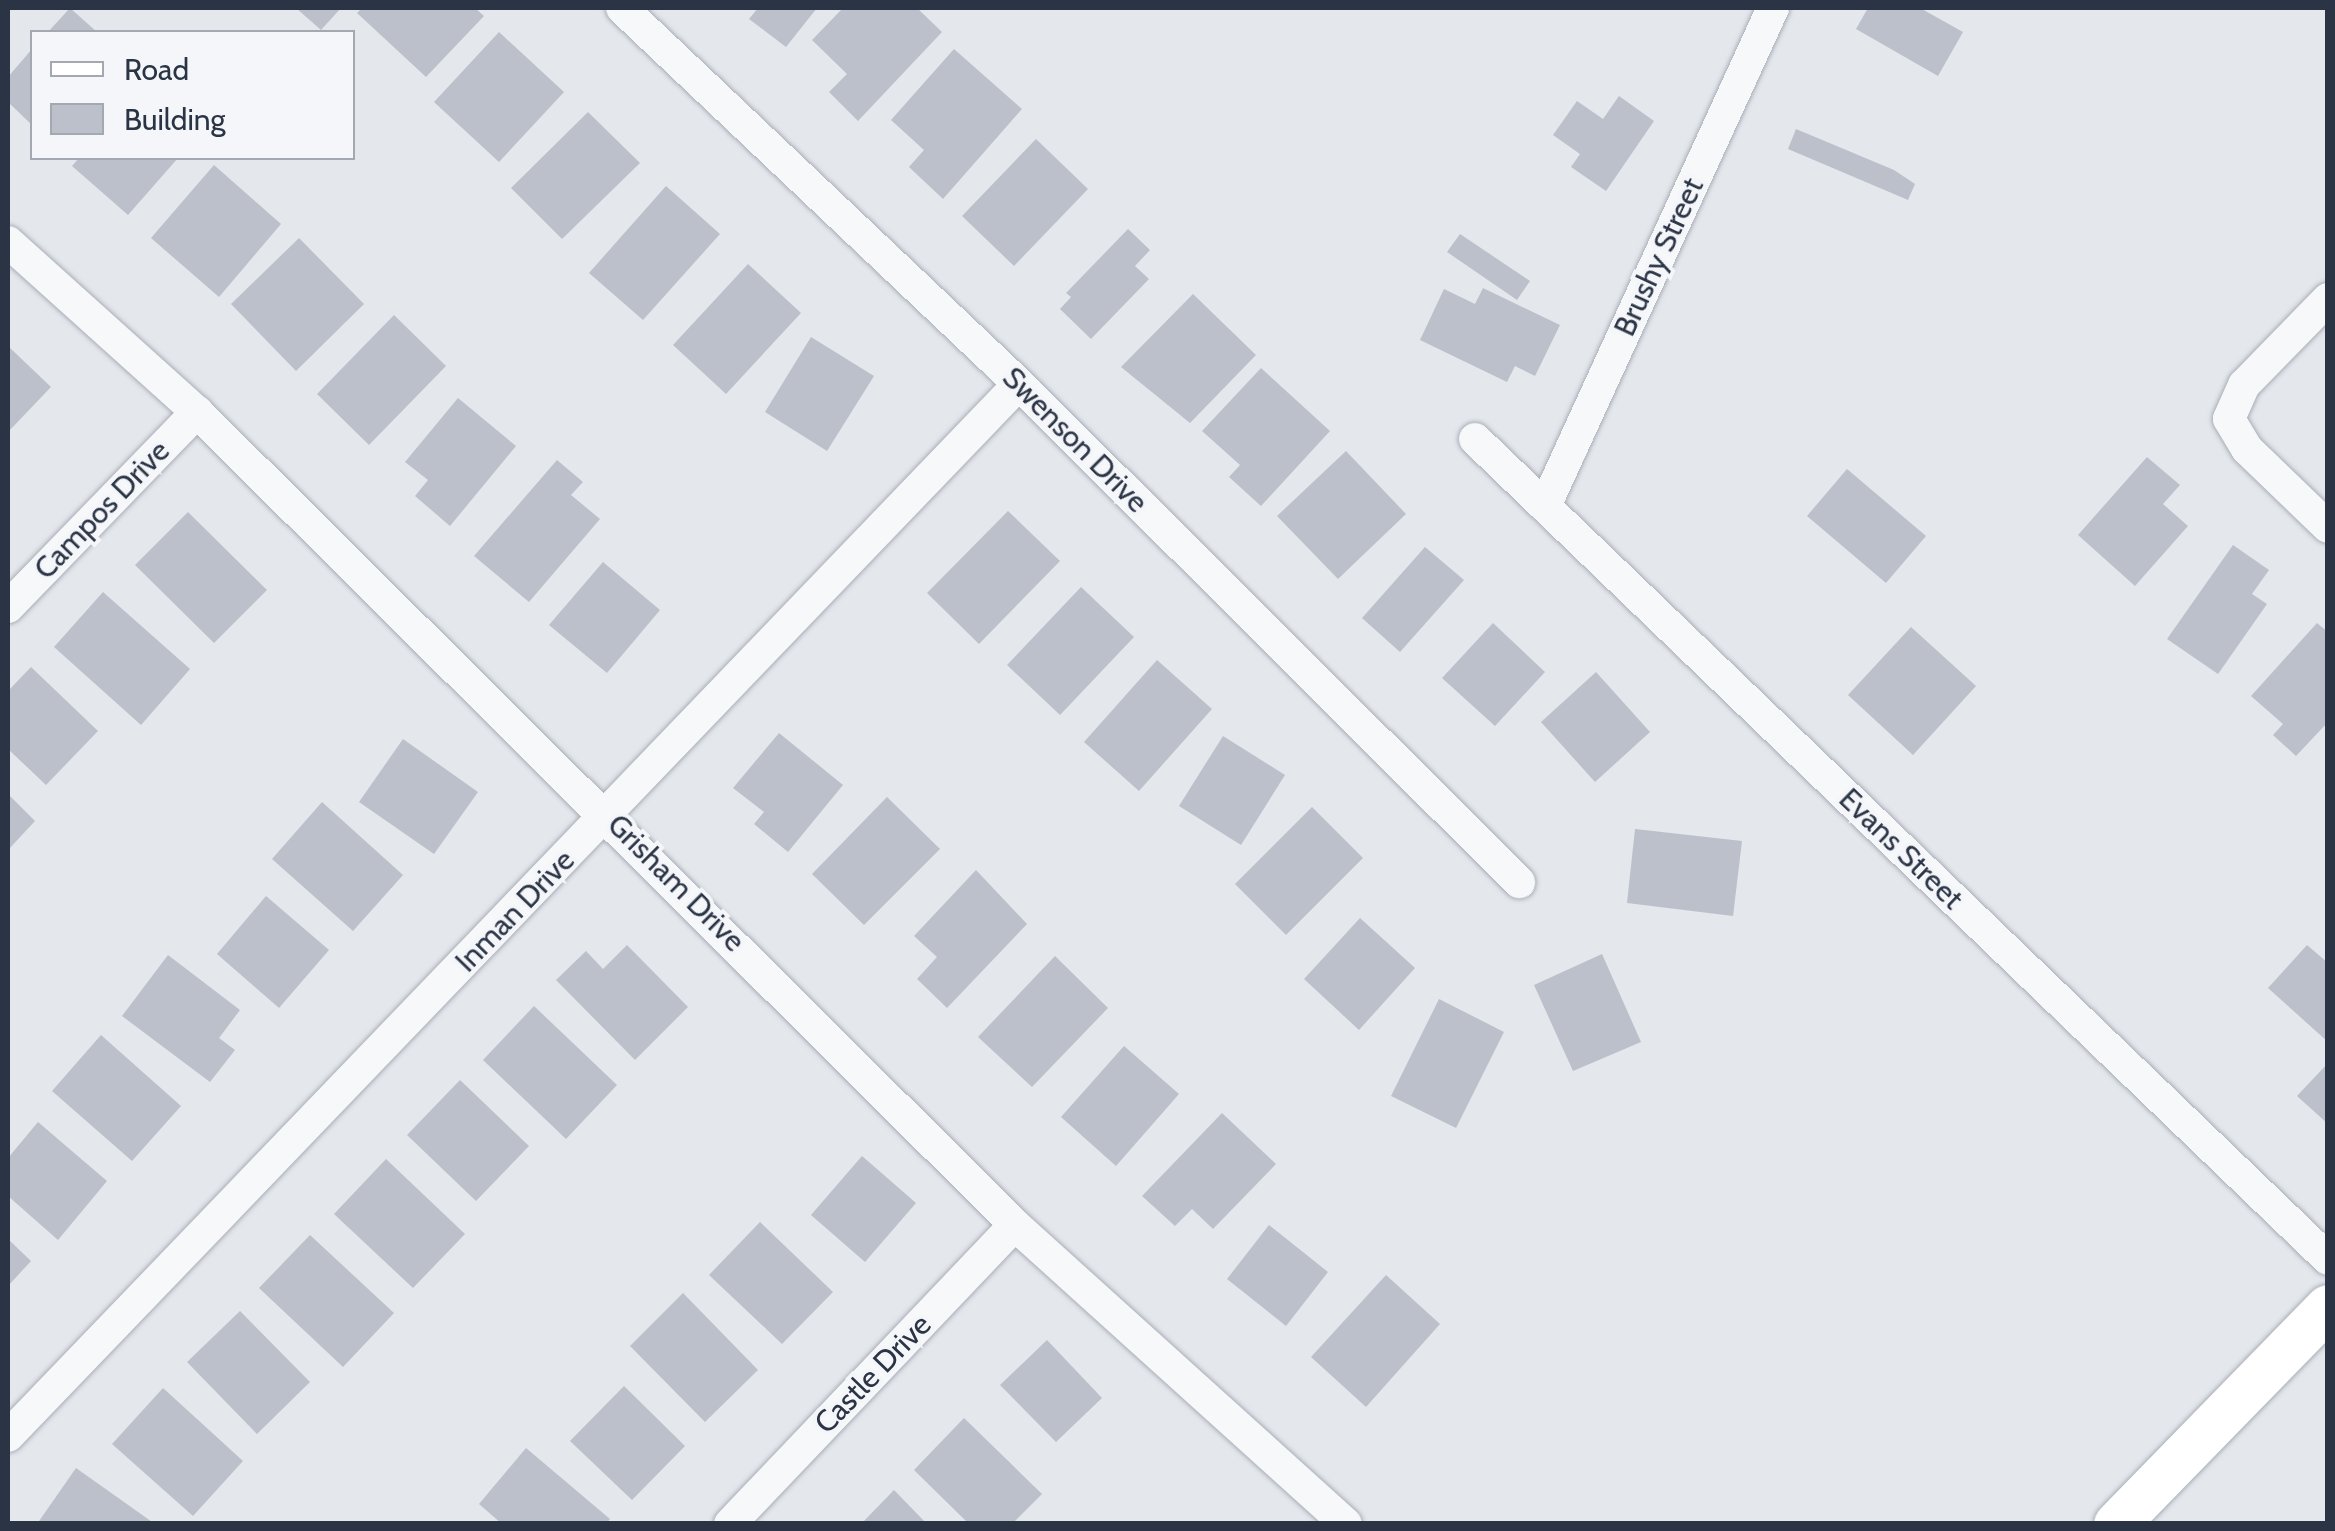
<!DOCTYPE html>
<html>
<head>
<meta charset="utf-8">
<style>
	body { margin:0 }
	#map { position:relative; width:2335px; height:1531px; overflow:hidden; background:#e4e7ec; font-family:Cabin,sans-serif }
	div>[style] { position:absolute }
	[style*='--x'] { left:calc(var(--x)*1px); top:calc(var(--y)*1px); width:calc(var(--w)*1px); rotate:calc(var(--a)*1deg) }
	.building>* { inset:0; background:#bbc0ca }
	.roads { filter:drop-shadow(0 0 2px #a9aeb7) drop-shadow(0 0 2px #a9aeb7) }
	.street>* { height:32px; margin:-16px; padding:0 16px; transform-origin:16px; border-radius:16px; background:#f7f8fa }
	.secondary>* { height:45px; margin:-22.5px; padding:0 22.5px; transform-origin:22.5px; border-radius:22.5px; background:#fff }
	span { translate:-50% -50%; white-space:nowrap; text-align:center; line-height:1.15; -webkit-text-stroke:8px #f4f6f9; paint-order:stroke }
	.street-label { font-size:30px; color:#2b3445 }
	.frame { position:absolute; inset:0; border:10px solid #2b3445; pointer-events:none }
	.legend { position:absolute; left:30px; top:30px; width:325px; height:130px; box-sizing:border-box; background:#f4f6f9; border:2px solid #a4a8b1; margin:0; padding:12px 18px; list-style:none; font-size:30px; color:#2b3445 }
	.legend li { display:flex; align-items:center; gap:20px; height:50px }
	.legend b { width:50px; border:2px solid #a4a8b1 }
</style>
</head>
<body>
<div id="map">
	<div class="building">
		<i style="clip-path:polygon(70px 8px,97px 32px,48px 32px)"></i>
		<i style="clip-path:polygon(296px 8px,341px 8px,321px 30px)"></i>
		<i style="clip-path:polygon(362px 8px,475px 8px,484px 16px,426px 77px,357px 13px)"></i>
		<i style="clip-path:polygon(758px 8px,817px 8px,786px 47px,749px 19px)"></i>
		<i style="clip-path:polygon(843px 8px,917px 8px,942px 32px,858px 121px,829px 92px,847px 74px,812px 40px)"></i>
		<i style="clip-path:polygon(1868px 8px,1920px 8px,1963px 32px,1938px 76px,1856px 29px)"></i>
		<i style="clip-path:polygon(499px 32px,564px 92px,499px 162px,434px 102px)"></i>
		<i style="clip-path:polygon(32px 49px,32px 125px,8px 102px,8px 77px)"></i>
		<i style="clip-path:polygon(954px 49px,1022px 109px,943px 199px,909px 167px,924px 150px,891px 120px)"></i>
		<i style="clip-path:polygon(1619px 96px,1654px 121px,1606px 191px,1571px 167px,1580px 154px,1553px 135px,1577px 101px,1603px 119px)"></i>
		<i style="clip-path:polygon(588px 112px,640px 163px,562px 239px,511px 188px)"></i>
		<i style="clip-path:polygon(1796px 129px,1894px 170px,1915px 184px,1908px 200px,1788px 149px)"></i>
		<i style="clip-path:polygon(1036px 139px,1088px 189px,1014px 266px,962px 216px)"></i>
		<i style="clip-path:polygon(79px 158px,178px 158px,128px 215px,72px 166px)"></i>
		<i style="clip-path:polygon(214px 165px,281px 224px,219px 297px,151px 238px)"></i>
		<i style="clip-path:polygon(666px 186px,720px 234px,643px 320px,589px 273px)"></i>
		<i style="clip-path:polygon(1128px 229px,1150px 250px,1135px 266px,1149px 279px,1091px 339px,1060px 309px,1071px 297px,1066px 293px)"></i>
		<i style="clip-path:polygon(1460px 234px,1530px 281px,1517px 300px,1447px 252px)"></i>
		<i style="clip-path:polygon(299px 238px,364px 304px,296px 371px,231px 304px)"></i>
		<i style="clip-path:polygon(748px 264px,801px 313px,726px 394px,673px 345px)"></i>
		<i style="clip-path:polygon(1483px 288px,1560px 325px,1535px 376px,1515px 366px,1507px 382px,1420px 340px,1444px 289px,1475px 304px)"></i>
		<i style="clip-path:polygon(1193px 294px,1256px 355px,1190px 423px,1121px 367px)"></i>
		<i style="clip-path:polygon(394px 315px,446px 366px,369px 445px,317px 394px)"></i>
		<i style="clip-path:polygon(811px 337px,874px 376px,827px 451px,765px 412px)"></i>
		<i style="clip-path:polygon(8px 346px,51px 387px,8px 432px)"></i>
		<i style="clip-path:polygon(1261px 368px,1330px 431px,1261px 506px,1229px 477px,1240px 465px,1202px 431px)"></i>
		<i style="clip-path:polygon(458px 398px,516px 446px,450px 526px,415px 496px,428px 480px,405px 462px)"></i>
		<i style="clip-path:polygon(1346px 451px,1406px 514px,1338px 579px,1277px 516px)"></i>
		<i style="clip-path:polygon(2147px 457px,2180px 485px,2163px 504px,2188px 526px,2135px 586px,2078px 535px)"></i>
		<i style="clip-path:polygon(557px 460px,583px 482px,571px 495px,600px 519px,529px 602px,474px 556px)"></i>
		<i style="clip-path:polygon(1847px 469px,1926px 536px,1886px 583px,1807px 516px)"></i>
		<i style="clip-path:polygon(1008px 511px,1060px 561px,979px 644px,927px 593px)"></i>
		<i style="clip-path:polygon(188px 512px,267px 590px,214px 643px,135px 565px)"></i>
		<i style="clip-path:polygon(2233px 545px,2269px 570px,2252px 594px,2267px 604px,2218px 674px,2167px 639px)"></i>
		<i style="clip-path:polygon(1425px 547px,1464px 580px,1400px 652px,1362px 618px)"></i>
		<i style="clip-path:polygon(603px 562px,660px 610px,607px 673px,549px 625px)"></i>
		<i style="clip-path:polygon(1081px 587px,1134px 637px,1060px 715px,1007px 665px)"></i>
		<i style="clip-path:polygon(103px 592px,190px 669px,141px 725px,54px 647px)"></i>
		<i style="clip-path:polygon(1493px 623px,1545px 672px,1495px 726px,1442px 678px)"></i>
		<i style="clip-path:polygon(2317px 623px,2328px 632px,2328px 722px,2296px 756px,2273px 735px,2283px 724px,2251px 696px)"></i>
		<i style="clip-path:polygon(1911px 627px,1976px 686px,1913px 755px,1848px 695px)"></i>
		<i style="clip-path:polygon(1157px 660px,1212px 709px,1139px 791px,1084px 742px)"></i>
		<i style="clip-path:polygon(31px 667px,98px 731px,46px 785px,8px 749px,8px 691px)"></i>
		<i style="clip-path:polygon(1596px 672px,1650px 732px,1595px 782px,1541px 722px)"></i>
		<i style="clip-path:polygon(779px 733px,843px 785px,788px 852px,754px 824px,764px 812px,733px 788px)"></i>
		<i style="clip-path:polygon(1223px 736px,1285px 775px,1241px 845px,1179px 806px)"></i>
		<i style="clip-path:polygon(403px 739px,478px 792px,434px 854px,359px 802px)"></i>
		<i style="clip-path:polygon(8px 794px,35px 821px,8px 850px)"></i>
		<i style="clip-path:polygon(887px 797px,940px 849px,864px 925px,812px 874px)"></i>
		<i style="clip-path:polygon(322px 802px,403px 875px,353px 931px,272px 859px)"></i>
		<i style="clip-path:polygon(1312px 807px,1363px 858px,1286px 935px,1235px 884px)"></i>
		<i style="clip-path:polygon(1635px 829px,1742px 841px,1733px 916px,1627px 903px)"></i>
		<i style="clip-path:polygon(976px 870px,1027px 924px,947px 1008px,917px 979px,937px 957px,914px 936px)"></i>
		<i style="clip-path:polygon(266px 896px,329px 950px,279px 1008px,217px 954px)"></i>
		<i style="clip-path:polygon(1360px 918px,1415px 968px,1359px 1030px,1304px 979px)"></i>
		<i style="clip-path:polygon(627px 945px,688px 1007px,635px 1060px,556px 980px,586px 951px,603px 969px)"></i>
		<i style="clip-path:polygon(2307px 945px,2328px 963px,2328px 1042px,2268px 988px)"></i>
		<i style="clip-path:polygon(1602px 954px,1641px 1042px,1573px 1071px,1534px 985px)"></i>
		<i style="clip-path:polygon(168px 955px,240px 1010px,219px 1038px,235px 1050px,210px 1082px,122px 1016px)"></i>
		<i style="clip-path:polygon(1055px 956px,1108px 1008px,1032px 1087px,978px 1037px)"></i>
		<i style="clip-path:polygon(1439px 999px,1504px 1032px,1456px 1128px,1391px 1096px)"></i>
		<i style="clip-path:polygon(534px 1006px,617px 1085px,566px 1139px,483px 1060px)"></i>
		<i style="clip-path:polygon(101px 1035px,181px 1106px,132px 1161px,52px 1091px)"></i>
		<i style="clip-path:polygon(1124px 1046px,1179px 1094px,1116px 1166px,1061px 1117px)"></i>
		<i style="clip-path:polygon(2328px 1063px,2328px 1124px,2297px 1096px)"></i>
		<i style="clip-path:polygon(460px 1080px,529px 1146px,476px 1201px,407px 1135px)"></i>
		<i style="clip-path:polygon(1222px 1113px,1276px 1164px,1213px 1229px,1192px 1209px,1175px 1226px,1142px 1196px)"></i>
		<i style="clip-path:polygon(38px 1122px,107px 1181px,58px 1240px,8px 1196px,8px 1158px)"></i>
		<i style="clip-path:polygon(862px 1156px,916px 1203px,865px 1262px,811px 1215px)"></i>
		<i style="clip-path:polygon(386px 1159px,465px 1234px,413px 1288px,334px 1214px)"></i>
		<i style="clip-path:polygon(760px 1222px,833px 1292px,782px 1344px,709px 1275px)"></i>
		<i style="clip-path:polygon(1269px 1225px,1328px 1272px,1286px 1326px,1227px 1279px)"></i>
		<i style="clip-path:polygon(310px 1235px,394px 1313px,343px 1367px,259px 1288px)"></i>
		<i style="clip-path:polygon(8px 1239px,31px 1261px,8px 1286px)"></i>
		<i style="clip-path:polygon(1386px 1275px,1440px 1324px,1366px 1407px,1311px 1357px)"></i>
		<i style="clip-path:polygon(683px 1293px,758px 1370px,705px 1422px,630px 1346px)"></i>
		<i style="clip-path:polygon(240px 1311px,310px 1382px,257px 1434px,187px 1362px)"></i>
		<i style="clip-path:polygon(1047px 1340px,1102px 1398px,1056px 1442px,1000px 1385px)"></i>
		<i style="clip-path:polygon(624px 1386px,685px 1446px,632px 1500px,570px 1441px)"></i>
		<i style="clip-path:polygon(163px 1388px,243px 1461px,193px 1516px,112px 1444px)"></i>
		<i style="clip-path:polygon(964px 1418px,1042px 1494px,1012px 1524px,969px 1524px,914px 1470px)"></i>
		<i style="clip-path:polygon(526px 1448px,610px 1519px,606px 1524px,502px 1524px,479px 1504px)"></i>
		<i style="clip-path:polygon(76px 1468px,155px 1524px,37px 1524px)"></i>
		<i style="clip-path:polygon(894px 1490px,927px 1524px,861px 1524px)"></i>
	</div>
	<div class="roads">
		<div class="street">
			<i style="--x:622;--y:8;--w:547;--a:43.44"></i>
			<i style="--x:1019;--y:384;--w:706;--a:44.89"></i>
			<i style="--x:8;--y:242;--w:254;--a:42"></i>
			<i style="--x:197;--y:412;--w:1153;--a:44.82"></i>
			<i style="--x:1015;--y:1225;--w:446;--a:42.1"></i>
			<i style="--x:2328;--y:299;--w:120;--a:134.3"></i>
			<i style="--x:2244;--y:385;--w:37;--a:114"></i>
			<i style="--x:2229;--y:419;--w:35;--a:59"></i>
			<i style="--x:2247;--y:449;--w:112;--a:43.9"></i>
			<i style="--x:1475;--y:439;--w:1183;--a:43.87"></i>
			<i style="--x:1545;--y:506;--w:548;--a:-65.4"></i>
			<i style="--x:8;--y:607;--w:272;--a:-45.9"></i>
			<i style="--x:8;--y:1436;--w:1459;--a:-46.14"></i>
			<i style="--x:730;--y:1524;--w:413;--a:-46.4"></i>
		</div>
		<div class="secondary">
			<i style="--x:2116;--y:1524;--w:303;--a:-45.7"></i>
		</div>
	</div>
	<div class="street-label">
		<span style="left:1659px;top:257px;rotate:-65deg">Brushy Street</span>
		<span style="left:1075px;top:440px;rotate:45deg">Swenson Drive</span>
		<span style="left:102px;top:510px;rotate:-46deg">Campos Drive</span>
		<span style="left:1901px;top:849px;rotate:44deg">Evans Street</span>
		<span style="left:676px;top:883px;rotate:45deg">Grisham Drive</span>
		<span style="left:515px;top:911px;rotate:-46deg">Inman Drive</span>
		<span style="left:873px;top:1374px;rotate:-46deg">Castle Drive</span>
	</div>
	<div class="frame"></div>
	<ul class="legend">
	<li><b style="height:12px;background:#fff"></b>Road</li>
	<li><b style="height:28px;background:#bbc0ca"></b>Building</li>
	</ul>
</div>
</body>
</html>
